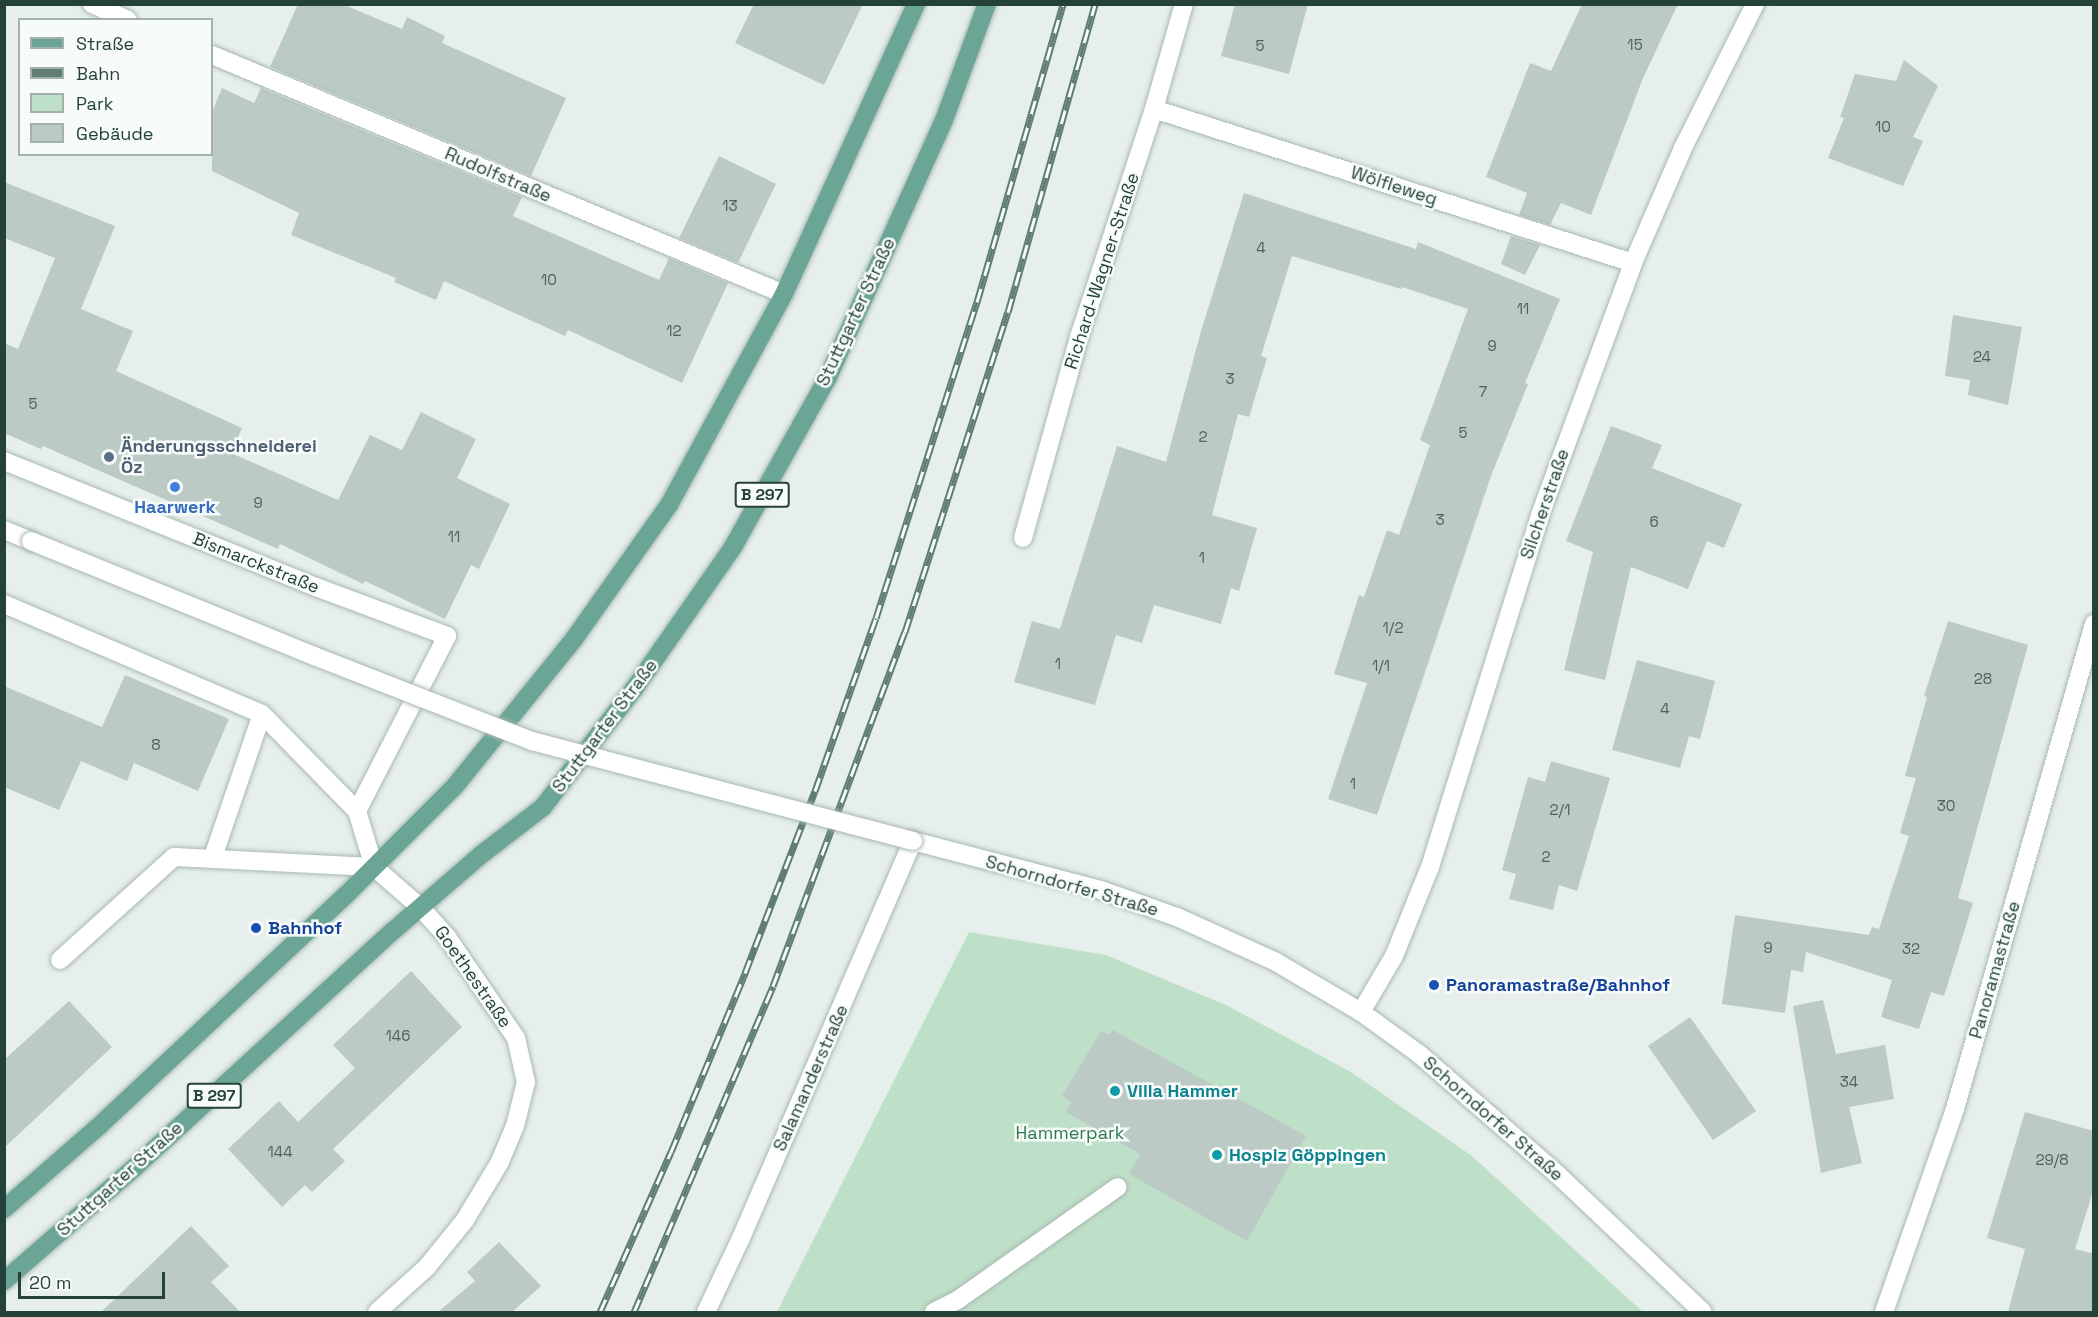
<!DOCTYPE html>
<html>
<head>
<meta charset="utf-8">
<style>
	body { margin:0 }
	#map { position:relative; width:2098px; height:1317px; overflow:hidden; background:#e6efeb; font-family:"Space Grotesk",sans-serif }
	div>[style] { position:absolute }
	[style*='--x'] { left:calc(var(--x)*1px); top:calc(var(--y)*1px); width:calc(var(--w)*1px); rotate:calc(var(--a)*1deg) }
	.green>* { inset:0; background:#bfe0c8 }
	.building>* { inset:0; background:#bbcac4 }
	.roads { filter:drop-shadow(0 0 2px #a8b8b2) drop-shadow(0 0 2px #a8b8b2) }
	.minor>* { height:18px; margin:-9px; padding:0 9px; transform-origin:9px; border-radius:9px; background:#fff }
	.major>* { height:18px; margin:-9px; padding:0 9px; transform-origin:9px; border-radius:9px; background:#6aa596 }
	.rail>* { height:7px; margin-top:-3.5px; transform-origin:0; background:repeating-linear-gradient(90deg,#f7fbf9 0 14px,#5f7d75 0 28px); box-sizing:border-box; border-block:2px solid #5f7d75 }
	.bridges { filter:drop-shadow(0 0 2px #a8b8b2) drop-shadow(0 0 2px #a8b8b2) }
	.minor-bridge>* { height:18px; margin:-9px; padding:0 9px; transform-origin:9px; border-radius:9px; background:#fff }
	.dots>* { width:16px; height:16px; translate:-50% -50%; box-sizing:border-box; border:3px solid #f7fbf9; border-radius:50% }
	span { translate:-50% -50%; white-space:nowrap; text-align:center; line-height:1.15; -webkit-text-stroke:5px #f7fbf9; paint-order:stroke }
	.number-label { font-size:15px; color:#4a645c }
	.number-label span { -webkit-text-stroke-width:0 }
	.shield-label span { padding:2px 4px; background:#f7fbf9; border:2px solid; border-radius:4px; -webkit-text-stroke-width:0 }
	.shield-label { font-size:16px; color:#24423a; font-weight:700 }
	.street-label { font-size:18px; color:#24423a }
	.service-label { font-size:18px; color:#4e5e75; font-weight:700 }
	.left { translate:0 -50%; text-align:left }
	.shop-label { font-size:18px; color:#366cbe; font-weight:700 }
	.transit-label { font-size:18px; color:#164399; font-weight:700 }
	.culture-label { font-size:18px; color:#0d838f; font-weight:700 }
	.park-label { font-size:18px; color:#2d7a4b }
	.frame { position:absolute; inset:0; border:6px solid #24423a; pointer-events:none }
	.legend { position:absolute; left:18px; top:18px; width:195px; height:138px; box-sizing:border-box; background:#f7fbf9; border:2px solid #a3b1ad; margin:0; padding:8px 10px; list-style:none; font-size:18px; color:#24423a }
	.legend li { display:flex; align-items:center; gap:12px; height:30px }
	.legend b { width:30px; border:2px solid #a3b1ad }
	.scale { position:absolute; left:18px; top:1272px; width:147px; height:27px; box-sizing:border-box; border:3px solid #24423a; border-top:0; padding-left:8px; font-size:18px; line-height:21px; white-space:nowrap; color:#24423a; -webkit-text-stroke:4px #f7fbf9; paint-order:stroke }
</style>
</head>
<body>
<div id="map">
	<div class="green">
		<i style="clip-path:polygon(969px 932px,1106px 955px,1226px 1005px,1351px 1072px,1472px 1156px,1643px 1312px,777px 1312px)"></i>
	</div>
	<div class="building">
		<i style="clip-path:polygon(298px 4px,342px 4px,402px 29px,407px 17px,445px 36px,442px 43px,566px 98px,531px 176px,270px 67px)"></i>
		<i style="clip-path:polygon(754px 4px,863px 4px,824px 85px,735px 43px)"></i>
		<i style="clip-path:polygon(1235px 4px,1308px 4px,1289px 74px,1221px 56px)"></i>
		<i style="clip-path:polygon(1582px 4px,1678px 4px,1643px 78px,1591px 215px,1561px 203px,1550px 225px,1519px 215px,1527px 193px,1486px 177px,1530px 63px,1551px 71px)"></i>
		<i style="clip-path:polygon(1904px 60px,1938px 86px,1913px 137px,1923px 141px,1903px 186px,1828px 158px,1844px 118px,1840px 117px,1855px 74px,1896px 81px)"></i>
		<i style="clip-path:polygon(222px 88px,254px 103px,261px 88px,522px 197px,513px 216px,659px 280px,669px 258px,728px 283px,682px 383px,568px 330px,565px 336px,444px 281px,436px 300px,394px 282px,396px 278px,291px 235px,299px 213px,212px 171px,212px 112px)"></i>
		<i style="clip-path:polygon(719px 156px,776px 184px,738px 263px,679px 238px)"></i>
		<i style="clip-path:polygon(4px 182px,115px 226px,81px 309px,133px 331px,116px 371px,242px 428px,231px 453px,338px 500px,370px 435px,402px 450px,421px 412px,476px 439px,457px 478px,510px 504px,479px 569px,471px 565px,445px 619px,365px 581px,363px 584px,280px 544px,278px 549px,43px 446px,41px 449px,4px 433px,4px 343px,18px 349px,55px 258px,4px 238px)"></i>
		<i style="clip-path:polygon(1244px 193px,1416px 249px,1418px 242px,1560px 299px,1525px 383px,1528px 384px,1491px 476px,1377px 815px,1328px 799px,1367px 683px,1334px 674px,1359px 595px,1364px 597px,1387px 530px,1399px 535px,1430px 445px,1420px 440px,1468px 309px,1402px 287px,1401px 289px,1292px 256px,1261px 356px,1267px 358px,1249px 417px,1238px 414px,1212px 515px,1257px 528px,1239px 591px,1231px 588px,1221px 624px,1154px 605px,1142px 643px,1116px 635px,1095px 705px,1014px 682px,1032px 621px,1060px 629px,1117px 446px,1166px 462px,1201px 331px)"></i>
		<i style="clip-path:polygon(1511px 236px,1540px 245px,1525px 275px,1501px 264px)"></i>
		<i style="clip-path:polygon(1953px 315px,2022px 327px,2008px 405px,1968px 395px,1970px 380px,1945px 376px)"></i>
		<i style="clip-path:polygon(1611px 426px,1662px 445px,1652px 468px,1742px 504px,1724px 548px,1707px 541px,1688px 589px,1631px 567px,1605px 680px,1564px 670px,1593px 552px,1566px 541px)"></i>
		<i style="clip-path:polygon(1948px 621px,2028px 645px,1958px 898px,1973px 903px,1944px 996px,1931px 992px,1919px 1029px,1881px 1017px,1892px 980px,1806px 952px,1803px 972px,1791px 970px,1785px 1013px,1722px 1004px,1735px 915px,1869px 935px,1872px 927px,1879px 929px,1909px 836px,1900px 833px,1916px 778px,1905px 776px,1927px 697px,1924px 696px)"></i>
		<i style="clip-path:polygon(1637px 660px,1715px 681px,1700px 739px,1689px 736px,1680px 768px,1612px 750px)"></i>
		<i style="clip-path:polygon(125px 675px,229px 719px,198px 791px,134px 763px,127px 781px,81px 761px,59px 810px,4px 787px,4px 686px,102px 727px)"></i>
		<i style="clip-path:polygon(1551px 761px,1610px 778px,1577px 891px,1559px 885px,1553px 910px,1509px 899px,1516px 874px,1502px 870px,1528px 777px,1545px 782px)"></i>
		<i style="clip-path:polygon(411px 971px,462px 1027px,333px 1149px,345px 1161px,312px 1192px,305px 1185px,282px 1207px,228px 1149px,279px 1101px,298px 1122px,355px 1068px,333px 1045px)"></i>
		<i style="clip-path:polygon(1823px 1000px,1836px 1054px,1885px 1045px,1894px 1099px,1849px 1107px,1862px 1163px,1821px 1173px,1793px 1006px)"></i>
		<i style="clip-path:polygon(69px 1001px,112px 1047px,4px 1148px,4px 1060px)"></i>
		<i style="clip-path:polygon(1690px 1017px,1756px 1111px,1713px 1140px,1648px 1046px)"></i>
		<i style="clip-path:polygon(1113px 1030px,1306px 1136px,1247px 1241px,1129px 1174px,1140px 1154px,1066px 1112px,1072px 1102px,1062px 1096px,1101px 1031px,1110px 1035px)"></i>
		<i style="clip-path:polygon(2025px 1112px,2094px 1131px,2094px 1188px,2075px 1249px,2094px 1254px,2094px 1312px,2008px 1312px,2025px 1249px,1987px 1238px)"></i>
		<i style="clip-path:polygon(191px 1226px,229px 1266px,211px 1282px,240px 1312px,101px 1312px)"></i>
		<i style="clip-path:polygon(499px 1242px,541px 1286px,512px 1312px,438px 1312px,475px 1281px,467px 1272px)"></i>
	</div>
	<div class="roads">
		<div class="minor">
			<i style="--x:92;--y:4;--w:39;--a:24"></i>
			<i style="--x:212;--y:55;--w:620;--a:22.68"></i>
			<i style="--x:1154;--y:109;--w:503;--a:17.82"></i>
			<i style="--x:4;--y:461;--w:336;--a:22"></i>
			<i style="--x:316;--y:587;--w:140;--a:20.5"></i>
			<i style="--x:447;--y:636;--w:197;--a:117.2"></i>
			<i style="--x:4;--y:530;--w:29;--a:22"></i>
			<i style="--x:1023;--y:538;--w:209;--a:-74.4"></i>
			<i style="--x:1079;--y:337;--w:240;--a:-71.8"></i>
			<i style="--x:1154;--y:109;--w:109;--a:-74.1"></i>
			<i style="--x:4;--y:604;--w:280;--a:23.1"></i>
			<i style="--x:262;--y:714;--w:136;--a:45.6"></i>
			<i style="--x:357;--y:811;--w:59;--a:73.1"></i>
			<i style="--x:213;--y:857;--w:151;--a:-71.1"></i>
			<i style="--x:374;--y:867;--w:62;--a:41.1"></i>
			<i style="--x:421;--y:908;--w:39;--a:48"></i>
			<i style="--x:447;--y:937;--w:122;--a:55.7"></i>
			<i style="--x:516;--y:1038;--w:45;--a:77.2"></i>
			<i style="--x:526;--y:1082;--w:45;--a:104"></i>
			<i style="--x:515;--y:1126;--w:39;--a:113"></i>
			<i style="--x:500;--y:1162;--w:68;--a:121.1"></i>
			<i style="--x:465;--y:1220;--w:60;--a:129"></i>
			<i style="--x:427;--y:1267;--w:67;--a:138"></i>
			<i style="--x:60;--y:960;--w:154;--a:-42.1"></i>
			<i style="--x:174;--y:857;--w:200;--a:2.9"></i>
			<i style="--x:1361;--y:1012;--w:65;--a:-59.5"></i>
			<i style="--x:1394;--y:956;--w:96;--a:-68"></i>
			<i style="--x:1430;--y:867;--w:369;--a:-72.6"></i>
			<i style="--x:1540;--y:515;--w:269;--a:-69.7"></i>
			<i style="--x:1633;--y:263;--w:125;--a:-66.5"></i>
			<i style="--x:1683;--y:148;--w:161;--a:-63.4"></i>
			<i style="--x:706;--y:1312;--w:82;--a:-64.7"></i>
			<i style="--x:741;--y:1238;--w:433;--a:-66.6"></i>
			<i style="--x:913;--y:841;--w:194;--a:14.6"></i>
			<i style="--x:1101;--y:890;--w:81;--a:19.6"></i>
			<i style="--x:1177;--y:917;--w:109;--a:24.4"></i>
			<i style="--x:1276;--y:962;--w:99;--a:30.5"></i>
			<i style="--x:1361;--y:1012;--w:72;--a:35.9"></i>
			<i style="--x:1419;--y:1054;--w:184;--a:41"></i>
			<i style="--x:1558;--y:1175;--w:199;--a:43.4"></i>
			<i style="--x:934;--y:1312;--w:28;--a:-27"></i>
			<i style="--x:959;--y:1299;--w:194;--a:-35.2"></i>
			<i style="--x:1884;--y:1312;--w:215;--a:-70.7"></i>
			<i style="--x:1955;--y:1109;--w:505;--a:-74.01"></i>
		</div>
		<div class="major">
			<i style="--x:4;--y:1209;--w:125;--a:-41.1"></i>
			<i style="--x:98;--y:1127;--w:340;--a:-43.1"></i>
			<i style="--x:346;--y:895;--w:154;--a:-45"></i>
			<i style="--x:455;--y:786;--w:189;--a:-51"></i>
			<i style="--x:574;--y:639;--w:164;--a:-54.7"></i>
			<i style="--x:669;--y:505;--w:240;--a:-61.4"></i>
			<i style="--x:784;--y:294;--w:319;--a:-65.5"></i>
			<i style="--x:4;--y:1281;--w:172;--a:-41"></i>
			<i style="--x:134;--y:1168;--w:351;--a:-42.5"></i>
			<i style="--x:393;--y:931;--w:118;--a:-40.9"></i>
			<i style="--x:482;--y:854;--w:77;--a:-37.6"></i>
			<i style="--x:543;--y:807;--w:149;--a:-52.4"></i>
			<i style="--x:634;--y:689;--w:173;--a:-55.1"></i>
			<i style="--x:733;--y:547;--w:195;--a:-60.8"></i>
			<i style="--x:828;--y:377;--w:282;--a:-65.7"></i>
			<i style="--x:944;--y:120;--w:124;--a:-69.7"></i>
		</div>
	</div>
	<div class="rail">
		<i style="--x:600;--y:1312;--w:175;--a:-66.1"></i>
		<i style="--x:671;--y:1152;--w:194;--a:-67.5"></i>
		<i style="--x:745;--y:973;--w:195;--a:-69"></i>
		<i style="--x:815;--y:791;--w:183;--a:-70.6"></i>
		<i style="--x:876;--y:618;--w:332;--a:-72.3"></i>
		<i style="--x:977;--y:302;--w:310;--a:-73.9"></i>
		<i style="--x:634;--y:1312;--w:354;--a:-66.9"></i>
		<i style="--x:773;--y:986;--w:378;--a:-69.6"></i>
		<i style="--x:905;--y:632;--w:336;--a:-72.2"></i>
		<i style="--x:1008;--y:312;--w:320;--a:-74.2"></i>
	</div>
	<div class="bridges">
		<div class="minor-bridge">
			<i style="--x:31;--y:541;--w:305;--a:22.1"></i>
			<i style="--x:314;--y:656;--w:234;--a:21.3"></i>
			<i style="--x:532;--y:741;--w:394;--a:14.7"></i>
		</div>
	</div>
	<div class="dots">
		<i style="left:109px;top:457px;background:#5c6f8a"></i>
		<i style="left:175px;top:487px;background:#3f7fe0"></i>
		<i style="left:256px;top:928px;background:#1a4fb4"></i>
		<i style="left:1434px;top:985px;background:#1a4fb4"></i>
		<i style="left:1115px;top:1091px;background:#0f9aa8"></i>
		<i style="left:1217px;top:1155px;background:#0f9aa8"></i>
	</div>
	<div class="number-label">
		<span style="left:1635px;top:45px">15</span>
		<span style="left:1260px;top:46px">5</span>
		<span style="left:1883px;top:127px">10</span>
		<span style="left:730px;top:206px">13</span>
		<span style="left:1261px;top:248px">4</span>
		<span style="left:549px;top:280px">10</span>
		<span style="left:1523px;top:309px">11</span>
		<span style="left:674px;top:331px">12</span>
		<span style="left:1492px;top:346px">9</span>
		<span style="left:1982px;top:357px">24</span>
		<span style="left:1230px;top:379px">3</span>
		<span style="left:1483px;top:392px">7</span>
		<span style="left:33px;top:404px">5</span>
		<span style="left:1463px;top:433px">5</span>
		<span style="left:1203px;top:437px">2</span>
		<span style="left:258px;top:503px">9</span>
		<span style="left:1440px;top:520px">3</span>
		<span style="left:1654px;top:522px">6</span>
		<span style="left:454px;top:537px">11</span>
		<span style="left:1202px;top:558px">1</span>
		<span style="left:1393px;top:628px">1/2</span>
		<span style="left:1058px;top:664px">1</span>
		<span style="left:1381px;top:666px">1/1</span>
		<span style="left:1983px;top:679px">28</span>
		<span style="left:1665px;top:709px">4</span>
		<span style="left:156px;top:745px">8</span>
		<span style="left:1353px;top:784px">1</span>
		<span style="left:1946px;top:806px">30</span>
		<span style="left:1560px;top:810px">2/1</span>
		<span style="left:1546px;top:857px">2</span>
		<span style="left:1768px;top:948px">9</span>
		<span style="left:1911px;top:949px">32</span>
		<span style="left:398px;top:1036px">146</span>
		<span style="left:1849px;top:1082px">34</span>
		<span style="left:280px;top:1152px">144</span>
		<span style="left:2052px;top:1160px">29/8</span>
	</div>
	<div class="shield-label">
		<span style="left:762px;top:495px">B 297</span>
		<span style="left:214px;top:1096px">B 297</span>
	</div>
	<div class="street-label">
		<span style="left:498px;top:175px;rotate:23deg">Rudolfstraße</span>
		<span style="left:1394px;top:186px;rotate:18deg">Wölfleweg</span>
		<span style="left:1102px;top:271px;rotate:-72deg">Richard-Wagner-Straße</span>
		<span style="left:856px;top:312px;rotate:-65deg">Stuttgarter Straße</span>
		<span style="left:1545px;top:504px;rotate:-71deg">Silcherstraße</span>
		<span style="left:256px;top:563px;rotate:22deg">Bismarckstraße</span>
		<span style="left:605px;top:726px;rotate:-53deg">Stuttgarter Straße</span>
		<span style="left:1072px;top:886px;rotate:16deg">Schorndorfer Straße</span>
		<span style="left:1995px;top:970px;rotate:-74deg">Panoramastraße</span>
		<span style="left:473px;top:977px;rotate:55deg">Goethestraße</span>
		<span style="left:811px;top:1078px;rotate:-66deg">Salamanderstraße</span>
		<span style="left:1493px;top:1119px;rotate:41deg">Schorndorfer Straße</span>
		<span style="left:120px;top:1179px;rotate:-42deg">Stuttgarter Straße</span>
	</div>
	<div class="service-label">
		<span class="left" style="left:121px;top:457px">Änderungsschneiderei<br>Öz</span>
	</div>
	<div class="shop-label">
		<span style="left:175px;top:507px">Haarwerk</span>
	</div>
	<div class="transit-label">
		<span class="left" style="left:268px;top:928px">Bahnhof</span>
		<span class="left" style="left:1446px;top:985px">Panoramastraße/Bahnhof</span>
	</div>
	<div class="culture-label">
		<span class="left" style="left:1127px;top:1091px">Villa Hammer</span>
		<span class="left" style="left:1229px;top:1155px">Hospiz Göppingen</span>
	</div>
	<div class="park-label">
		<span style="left:1070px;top:1133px">Hammerpark</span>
	</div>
	<div class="frame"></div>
	<ul class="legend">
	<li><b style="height:8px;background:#6aa596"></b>Straße</li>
	<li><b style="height:8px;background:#5f7d75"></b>Bahn</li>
	<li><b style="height:16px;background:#bfe0c8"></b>Park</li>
	<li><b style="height:16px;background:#bbcac4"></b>Gebäude</li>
	</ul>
	<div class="scale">20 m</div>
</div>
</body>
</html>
